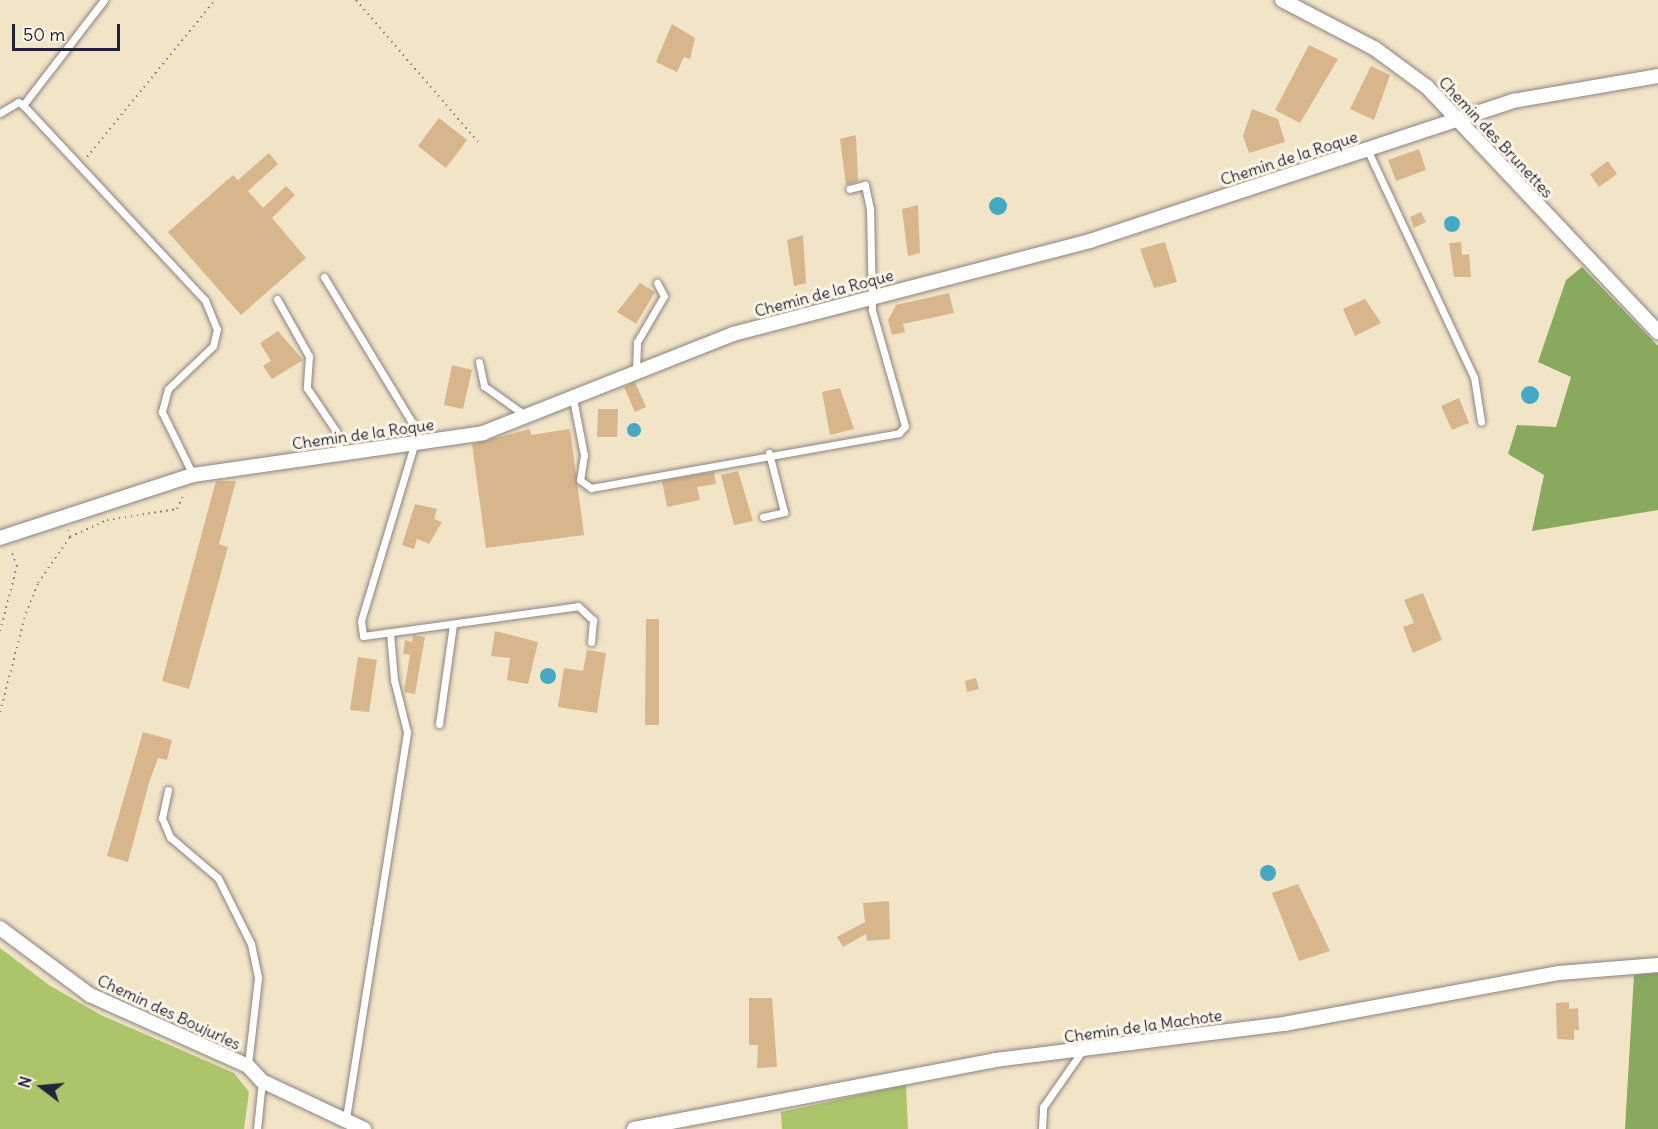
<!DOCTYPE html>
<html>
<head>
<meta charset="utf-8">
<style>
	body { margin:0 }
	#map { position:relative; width:1658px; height:1129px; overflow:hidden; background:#f2e4c7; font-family:Delius,sans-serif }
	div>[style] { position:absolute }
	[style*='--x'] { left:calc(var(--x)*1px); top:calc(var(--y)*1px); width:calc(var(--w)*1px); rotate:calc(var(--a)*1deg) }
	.green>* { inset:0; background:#acc56a }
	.forest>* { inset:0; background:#89aa5e }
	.water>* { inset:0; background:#44aac4 }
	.round { border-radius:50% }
	.building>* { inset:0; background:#d7b68b }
	.path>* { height:2px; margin-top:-1px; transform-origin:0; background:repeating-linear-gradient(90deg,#8a8381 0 1.5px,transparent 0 6px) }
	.roads { filter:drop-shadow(0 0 2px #8a8381) drop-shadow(0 0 2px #8a8381) }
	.service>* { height:7px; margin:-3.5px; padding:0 3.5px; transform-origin:3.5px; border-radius:3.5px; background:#fff }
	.minor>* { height:14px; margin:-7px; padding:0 7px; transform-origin:7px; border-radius:7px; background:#fff }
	span { translate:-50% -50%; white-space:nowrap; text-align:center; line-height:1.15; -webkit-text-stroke:6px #fcf5e5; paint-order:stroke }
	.street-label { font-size:16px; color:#22223b }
	.north { position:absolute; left:12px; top:1057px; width:60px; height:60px; -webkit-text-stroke:4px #fcf5e5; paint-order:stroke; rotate:286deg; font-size:16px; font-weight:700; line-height:24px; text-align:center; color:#22223b }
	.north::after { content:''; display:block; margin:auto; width:21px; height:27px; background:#22223b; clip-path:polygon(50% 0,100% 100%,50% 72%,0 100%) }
	.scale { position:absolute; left:12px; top:24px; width:108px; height:27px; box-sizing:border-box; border:3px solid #22223b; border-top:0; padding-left:8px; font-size:18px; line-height:21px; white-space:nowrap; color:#22223b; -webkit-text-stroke:4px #fcf5e5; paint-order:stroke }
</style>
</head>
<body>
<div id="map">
	<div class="green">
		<i style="clip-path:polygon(0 948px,49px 985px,101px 1015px,234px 1073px,249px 1092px,244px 1129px,0 1129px)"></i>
		<i style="clip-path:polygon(906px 1085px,908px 1129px,782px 1129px,781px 1112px)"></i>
	</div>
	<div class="forest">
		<i style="clip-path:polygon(1582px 267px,1658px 346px,1658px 510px,1532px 531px,1544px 475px,1508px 454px,1517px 425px,1556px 427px,1571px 377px,1538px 362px,1566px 280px)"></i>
		<i style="clip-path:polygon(1658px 973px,1658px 1129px,1625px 1129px,1634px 975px)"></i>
	</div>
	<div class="water">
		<i class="round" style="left:989px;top:197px;width:18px;height:18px"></i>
		<i class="round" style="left:1444px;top:216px;width:16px;height:16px"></i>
		<i class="round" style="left:1521px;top:386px;width:18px;height:18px"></i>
		<i class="round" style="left:627px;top:423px;width:14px;height:14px"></i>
		<i class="round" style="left:540px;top:668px;width:16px;height:16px"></i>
		<i class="round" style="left:1260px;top:865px;width:16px;height:16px"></i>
	</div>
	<div class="building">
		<i style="clip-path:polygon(672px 24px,695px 38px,690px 59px,684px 57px,677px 72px,656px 62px)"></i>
		<i style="clip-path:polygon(1309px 45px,1338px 59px,1300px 123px,1275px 110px)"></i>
		<i style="clip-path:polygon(1371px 66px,1390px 75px,1374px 120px,1350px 109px)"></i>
		<i style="clip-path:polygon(1252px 109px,1278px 119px,1285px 142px,1249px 153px,1243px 136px)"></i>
		<i style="clip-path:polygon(439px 118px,467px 140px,446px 168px,418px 146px)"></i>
		<i style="clip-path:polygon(856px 135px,858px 181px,846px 185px,840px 139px)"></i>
		<i style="clip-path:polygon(1419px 149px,1426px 170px,1396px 181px,1388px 160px)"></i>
		<i style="clip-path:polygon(269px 153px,278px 164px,248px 191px,263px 208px,286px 186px,295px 195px,272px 218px,306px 258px,241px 315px,168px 232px,233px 175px,238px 180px)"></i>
		<i style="clip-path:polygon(1608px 161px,1617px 174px,1599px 187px,1590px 174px)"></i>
		<i style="clip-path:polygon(918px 205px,920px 253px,908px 256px,902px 209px)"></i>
		<i style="clip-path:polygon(1421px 212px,1426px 222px,1414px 228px,1410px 217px)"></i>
		<i style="clip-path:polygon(803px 235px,806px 283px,794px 286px,787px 240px)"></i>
		<i style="clip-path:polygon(1165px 242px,1177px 282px,1154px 288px,1140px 249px)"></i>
		<i style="clip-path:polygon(1461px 242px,1462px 255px,1469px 254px,1471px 277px,1454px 277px,1449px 243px)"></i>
		<i style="clip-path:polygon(640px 283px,655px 292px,636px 324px,617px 312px)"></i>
		<i style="clip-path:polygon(949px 293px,954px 313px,903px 324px,905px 332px,892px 335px,888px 320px,896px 305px)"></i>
		<i style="clip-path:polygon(1365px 299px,1381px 323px,1355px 336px,1343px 309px)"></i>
		<i style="clip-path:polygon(278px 331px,303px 360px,272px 379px,263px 366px,271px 361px,260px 343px)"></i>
		<i style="clip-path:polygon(452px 365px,472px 370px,463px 409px,444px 405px)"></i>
		<i style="clip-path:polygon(635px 382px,646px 407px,635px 412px,624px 387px)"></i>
		<i style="clip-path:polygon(840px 388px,854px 429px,830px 435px,822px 392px)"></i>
		<i style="clip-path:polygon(1459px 398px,1469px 423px,1452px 430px,1441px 406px)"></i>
		<i style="clip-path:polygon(598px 409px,618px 409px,617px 437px,597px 437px)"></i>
		<i style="clip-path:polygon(530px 429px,531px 435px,570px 429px,584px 535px,486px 548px,472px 444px)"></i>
		<i style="clip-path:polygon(738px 471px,753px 521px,734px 525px,721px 475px)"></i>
		<i style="clip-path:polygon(714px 472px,716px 484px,697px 487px,700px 500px,667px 507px,662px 481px)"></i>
		<i style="clip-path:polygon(216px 481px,236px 481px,219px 544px,228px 547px,189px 689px,162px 681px)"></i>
		<i style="clip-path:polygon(415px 504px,437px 509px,434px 519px,442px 522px,429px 544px,417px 539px,414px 549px,402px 545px)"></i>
		<i style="clip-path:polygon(1423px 593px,1442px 640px,1413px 653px,1403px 627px,1414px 623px,1404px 600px)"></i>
		<i style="clip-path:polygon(646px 619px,659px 619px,659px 725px,645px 725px)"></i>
		<i style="clip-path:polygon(495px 631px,538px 642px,528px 684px,507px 680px,510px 658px,491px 656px)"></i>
		<i style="clip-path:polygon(413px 635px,425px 637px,415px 694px,404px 692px,410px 655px,403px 654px,405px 640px,412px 642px)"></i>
		<i style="clip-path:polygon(587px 650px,606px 653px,597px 713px,558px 707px,564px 668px,583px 671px)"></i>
		<i style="clip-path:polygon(358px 657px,377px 660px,369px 712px,350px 710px)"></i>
		<i style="clip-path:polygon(976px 678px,979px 689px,967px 692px,965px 681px)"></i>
		<i style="clip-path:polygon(143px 732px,172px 740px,167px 760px,158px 758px,149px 783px,128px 862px,107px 856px)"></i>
		<i style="clip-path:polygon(1298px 884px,1330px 951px,1299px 961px,1272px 893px)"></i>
		<i style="clip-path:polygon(889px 901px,890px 939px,867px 941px,866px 934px,843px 947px,837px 937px,865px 922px,863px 903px)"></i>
		<i style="clip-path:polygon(749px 998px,772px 998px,777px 1067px,757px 1068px,758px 1045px,749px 1045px)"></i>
		<i style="clip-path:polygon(1569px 1002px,1569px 1009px,1578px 1008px,1579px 1030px,1574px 1030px,1574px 1040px,1557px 1039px,1556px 1003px)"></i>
	</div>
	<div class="path">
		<i style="--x:356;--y:0;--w:187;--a:49.3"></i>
		<i style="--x:87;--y:157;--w:203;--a:-50.8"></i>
		<i style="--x:70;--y:537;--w:41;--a:-24.7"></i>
		<i style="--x:107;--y:520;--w:71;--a:-8.9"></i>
		<i style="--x:177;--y:509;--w:17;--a:-65"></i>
		<i style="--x:0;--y:631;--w:67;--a:-75.3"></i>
		<i style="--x:17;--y:566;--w:17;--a:-111"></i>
		<i style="--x:0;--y:712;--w:102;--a:-75.3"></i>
		<i style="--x:26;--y:613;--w:32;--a:-68"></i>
		<i style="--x:38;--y:583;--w:56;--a:-55.2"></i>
		<i style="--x:70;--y:537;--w:7;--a:-106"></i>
	</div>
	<div class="roads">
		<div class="service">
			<i style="--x:104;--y:0;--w:133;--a:127.6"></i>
			<i style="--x:23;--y:105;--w:267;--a:47"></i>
			<i style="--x:205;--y:300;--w:31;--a:68"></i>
			<i style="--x:217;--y:329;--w:17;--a:103"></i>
			<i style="--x:213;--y:346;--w:62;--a:136.3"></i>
			<i style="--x:168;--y:389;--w:24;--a:105"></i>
			<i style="--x:162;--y:412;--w:70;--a:63.8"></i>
			<i style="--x:0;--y:113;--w:21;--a:-31"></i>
			<i style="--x:18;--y:102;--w:6;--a:31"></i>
			<i style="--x:1367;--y:149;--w:252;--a:64.9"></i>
			<i style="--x:1474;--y:377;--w:45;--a:81"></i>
			<i style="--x:324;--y:277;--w:181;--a:58.8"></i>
			<i style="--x:418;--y:432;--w:197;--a:106.8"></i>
			<i style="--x:361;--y:621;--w:15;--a:82"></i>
			<i style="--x:363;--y:636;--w:217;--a:-7.9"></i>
			<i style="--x:578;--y:606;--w:21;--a:43"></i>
			<i style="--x:593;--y:620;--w:22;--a:95"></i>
			<i style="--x:277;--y:299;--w:65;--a:60.7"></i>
			<i style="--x:309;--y:356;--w:32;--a:94"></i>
			<i style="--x:307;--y:388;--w:52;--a:56"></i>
			<i style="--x:336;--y:431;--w:24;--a:78"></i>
			<i style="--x:479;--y:362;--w:25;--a:78"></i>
			<i style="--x:484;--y:386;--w:52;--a:35.5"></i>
			<i style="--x:636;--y:371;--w:29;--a:-88"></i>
			<i style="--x:637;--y:342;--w:53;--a:-59.6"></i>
			<i style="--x:664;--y:296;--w:15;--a:-118"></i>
			<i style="--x:573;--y:399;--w:57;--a:78.9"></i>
			<i style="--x:584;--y:455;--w:25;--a:99"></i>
			<i style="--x:580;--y:480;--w:14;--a:36"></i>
			<i style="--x:591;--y:488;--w:313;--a:-10.1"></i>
			<i style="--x:899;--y:433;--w:9;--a:-49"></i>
			<i style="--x:905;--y:426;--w:121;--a:-105.9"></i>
			<i style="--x:872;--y:310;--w:101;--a:-91.1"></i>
			<i style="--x:870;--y:209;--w:25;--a:-102"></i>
			<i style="--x:865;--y:185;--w:16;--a:166"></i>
			<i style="--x:763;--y:517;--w:22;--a:-13"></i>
			<i style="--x:784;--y:512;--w:61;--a:-104.3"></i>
			<i style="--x:439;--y:724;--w:101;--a:-82"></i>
			<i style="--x:168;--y:790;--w:29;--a:102"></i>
			<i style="--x:162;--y:818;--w:21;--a:67"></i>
			<i style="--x:170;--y:837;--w:63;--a:40.5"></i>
			<i style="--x:218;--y:878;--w:74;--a:63.4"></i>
			<i style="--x:251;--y:944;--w:35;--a:78"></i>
			<i style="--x:258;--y:978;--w:88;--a:96.6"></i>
			<i style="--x:346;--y:1118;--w:391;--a:-81"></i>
			<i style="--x:407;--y:732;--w:54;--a:-104"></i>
			<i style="--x:394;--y:680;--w:47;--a:-94.9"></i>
			<i style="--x:257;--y:1129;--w:48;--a:-84.1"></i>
			<i style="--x:1042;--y:1129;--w:22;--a:-87"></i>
			<i style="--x:1043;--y:1107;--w:68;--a:-55.1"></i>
		</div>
		<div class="minor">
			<i style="--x:1282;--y:0;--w:104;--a:27.6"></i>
			<i style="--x:1374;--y:48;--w:66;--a:36.3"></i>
			<i style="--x:1427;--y:87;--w:337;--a:46.7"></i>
			<i style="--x:0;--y:538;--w:203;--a:-18.1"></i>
			<i style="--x:193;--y:475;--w:293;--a:-8.2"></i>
			<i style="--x:483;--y:433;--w:269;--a:-21.6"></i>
			<i style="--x:733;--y:334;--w:369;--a:-14.6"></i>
			<i style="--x:1090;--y:241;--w:446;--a:-18.3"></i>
			<i style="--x:1513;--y:101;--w:147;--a:-9.8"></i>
			<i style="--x:0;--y:928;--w:112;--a:36.7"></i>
			<i style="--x:90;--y:995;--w:173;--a:24.2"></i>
			<i style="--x:248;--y:1066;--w:21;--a:47"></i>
			<i style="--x:262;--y:1081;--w:113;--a:25.2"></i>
			<i style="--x:634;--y:1129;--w:368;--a:-10.8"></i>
			<i style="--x:995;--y:1060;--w:291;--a:-7.1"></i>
			<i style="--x:1284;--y:1024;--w:280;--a:-10.5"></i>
			<i style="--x:1559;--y:973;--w:99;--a:-4.6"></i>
		</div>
	</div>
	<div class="street-label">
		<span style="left:1496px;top:137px;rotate:47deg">Chemin des Brunettes</span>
		<span style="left:1289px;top:158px;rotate:-18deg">Chemin de la Roque</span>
		<span style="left:824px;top:293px;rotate:-15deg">Chemin de la Roque</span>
		<span style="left:363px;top:434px;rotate:-8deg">Chemin de la Roque</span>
		<span style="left:169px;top:1012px;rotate:25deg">Chemin des Boujurles</span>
		<span style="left:1143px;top:1026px;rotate:-8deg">Chemin de la Machote</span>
	</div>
	<div class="north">N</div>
	<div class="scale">50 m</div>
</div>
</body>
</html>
